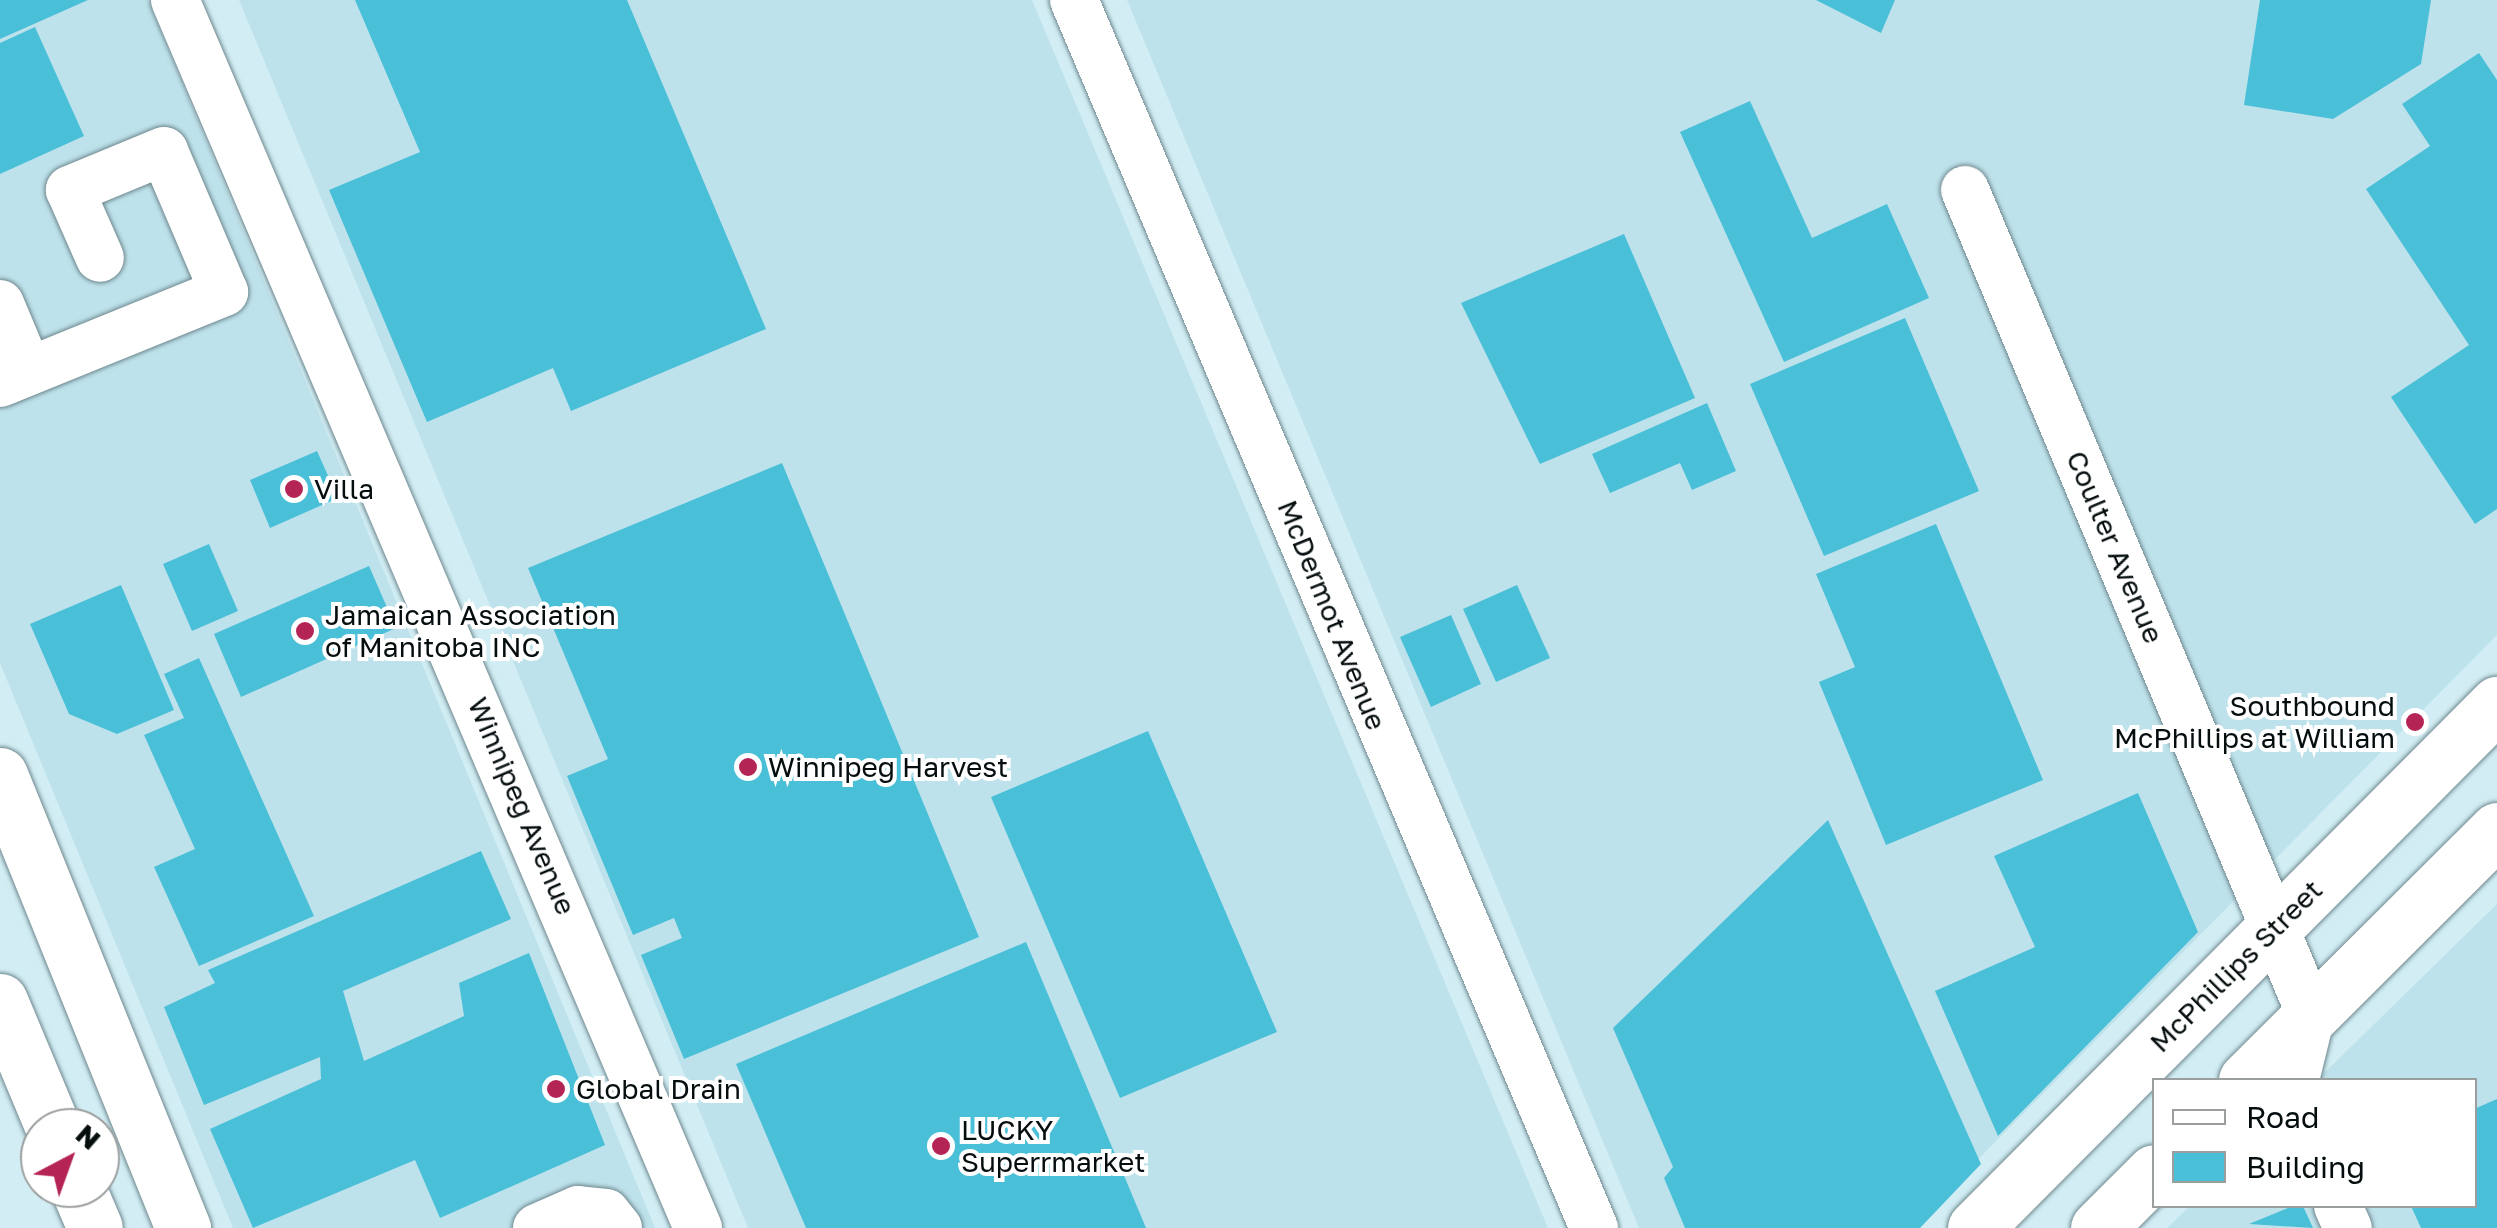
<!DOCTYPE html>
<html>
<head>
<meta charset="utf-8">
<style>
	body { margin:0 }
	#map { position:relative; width:2497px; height:1228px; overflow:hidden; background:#d2eef4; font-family:"Golos Text",sans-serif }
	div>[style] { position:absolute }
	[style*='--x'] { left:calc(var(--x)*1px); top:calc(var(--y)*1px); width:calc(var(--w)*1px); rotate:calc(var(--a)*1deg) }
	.built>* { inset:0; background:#bee2eb }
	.building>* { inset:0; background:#4abfd8 }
	.roads { filter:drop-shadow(0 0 2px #6e878e) drop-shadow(0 0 2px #6e878e) }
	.minor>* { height:48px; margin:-24px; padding:0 24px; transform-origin:24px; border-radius:24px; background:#fff }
	.major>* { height:55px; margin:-27.5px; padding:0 27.5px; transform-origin:27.5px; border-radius:27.5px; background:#fff }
	.dots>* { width:28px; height:28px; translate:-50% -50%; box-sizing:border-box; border:5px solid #fff; border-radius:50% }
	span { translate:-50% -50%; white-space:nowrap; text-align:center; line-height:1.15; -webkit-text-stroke:8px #fff; paint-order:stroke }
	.poi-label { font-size:28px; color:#050d0f }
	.left { translate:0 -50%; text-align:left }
	.right { translate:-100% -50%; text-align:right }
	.street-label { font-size:28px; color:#050d0f }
	.legend { position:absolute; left:2152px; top:1078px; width:325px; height:130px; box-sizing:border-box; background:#fff; border:2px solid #9b9e9f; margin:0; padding:12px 18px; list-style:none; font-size:30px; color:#050d0f }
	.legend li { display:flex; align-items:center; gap:20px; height:50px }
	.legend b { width:50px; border:2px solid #9b9e9f }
	.north { position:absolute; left:20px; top:1108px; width:100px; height:100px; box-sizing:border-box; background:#fff; border:2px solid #9b9e9f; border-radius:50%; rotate:41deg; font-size:28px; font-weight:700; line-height:40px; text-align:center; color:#050d0f }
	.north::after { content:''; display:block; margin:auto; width:35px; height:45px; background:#b42455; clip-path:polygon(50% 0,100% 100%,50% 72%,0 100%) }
</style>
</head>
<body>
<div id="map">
	<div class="built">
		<i style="clip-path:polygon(0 0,148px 0,655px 1228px,233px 1228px,0 663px)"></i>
		<i style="clip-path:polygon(239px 0,1032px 0,1548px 1228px,748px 1228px)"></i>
		<i style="clip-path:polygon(1127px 0,2497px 0,2497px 635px,1910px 1228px,1639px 1228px)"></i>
		<i style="clip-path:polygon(2497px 904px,2497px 1228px,2167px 1228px,2190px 1206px,2474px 1206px,2474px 1080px,2317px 1080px)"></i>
	</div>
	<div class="building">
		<i style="clip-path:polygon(0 0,88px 0,0 39px)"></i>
		<i style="clip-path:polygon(355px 0,627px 0,766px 329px,571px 411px,553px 368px,427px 422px,329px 190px,420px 152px)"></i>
		<i style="clip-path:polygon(1816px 0,1895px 0,1881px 33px)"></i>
		<i style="clip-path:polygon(2260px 0,2431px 0,2421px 64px,2333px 119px,2244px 105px)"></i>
		<i style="clip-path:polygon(35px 27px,84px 136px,0 174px,0 43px)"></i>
		<i style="clip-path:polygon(2479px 53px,2497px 80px,2497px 509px,2475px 524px,2391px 397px,2469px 345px,2366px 189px,2430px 146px,2402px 104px)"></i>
		<i style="clip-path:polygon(1750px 101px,1812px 238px,1887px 204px,1929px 298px,1784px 362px,1680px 132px)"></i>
		<i style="clip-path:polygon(1624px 234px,1695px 398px,1540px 464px,1461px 303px)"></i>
		<i style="clip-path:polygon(1905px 318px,1979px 491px,1824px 556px,1750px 384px)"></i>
		<i style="clip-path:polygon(1707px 403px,1736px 471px,1692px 490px,1680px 463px,1610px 493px,1592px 454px)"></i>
		<i style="clip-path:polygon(317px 451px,338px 498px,270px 528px,250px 480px)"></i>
		<i style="clip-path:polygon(782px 463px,979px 937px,684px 1059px,641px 955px,682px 938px,674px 918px,633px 935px,567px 776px,608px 759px,528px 568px)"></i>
		<i style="clip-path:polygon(1936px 524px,2043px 780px,1886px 845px,1819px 682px,1855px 667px,1816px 574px)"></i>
		<i style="clip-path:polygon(209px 544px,238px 611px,192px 631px,163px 564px)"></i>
		<i style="clip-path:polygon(369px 566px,396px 628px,241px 697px,214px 634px)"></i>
		<i style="clip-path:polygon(121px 585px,174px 710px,117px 734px,69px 714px,30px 624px)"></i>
		<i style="clip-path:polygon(1517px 585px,1550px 658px,1496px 682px,1463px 609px)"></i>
		<i style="clip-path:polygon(1451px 615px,1481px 684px,1431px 707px,1400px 637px)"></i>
		<i style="clip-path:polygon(199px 658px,314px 916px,199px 966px,154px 867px,195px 849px,144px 735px,184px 718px,164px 674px)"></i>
		<i style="clip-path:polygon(1148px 731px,1277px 1032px,1120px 1098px,991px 797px)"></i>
		<i style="clip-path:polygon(2138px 793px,2198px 932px,1998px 1136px,1935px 991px,2035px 947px,1994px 856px)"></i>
		<i style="clip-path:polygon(1828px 820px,1981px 1164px,1920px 1228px,1685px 1228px,1664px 1178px,1673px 1167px,1613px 1028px)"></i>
		<i style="clip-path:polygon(481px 851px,511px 919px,343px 991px,364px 1061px,464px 1016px,459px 983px,529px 953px,605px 1145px,440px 1218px,415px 1160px,253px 1228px,210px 1129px,321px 1079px,320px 1057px,204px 1105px,164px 1007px,215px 983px,208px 970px)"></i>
		<i style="clip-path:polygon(1026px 942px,1146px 1228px,806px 1228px,736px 1064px)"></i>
		<i style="clip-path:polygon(2497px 1099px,2497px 1228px,2421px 1228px,2411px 1206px,2474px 1206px,2474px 1109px)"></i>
		<i style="clip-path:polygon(2303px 1206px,2313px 1228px,2249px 1224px,2293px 1206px)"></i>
	</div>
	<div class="roads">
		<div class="minor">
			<i style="--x:175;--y:0;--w:1335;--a:66.93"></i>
			<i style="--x:1074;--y:0;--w:1334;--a:67.05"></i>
			<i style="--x:1965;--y:190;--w:895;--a:67.25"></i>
			<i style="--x:2311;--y:1015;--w:67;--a:103.8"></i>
			<i style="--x:0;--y:304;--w:73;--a:67.3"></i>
			<i style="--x:0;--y:383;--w:242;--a:-22.1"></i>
			<i style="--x:224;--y:292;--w:153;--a:-113.1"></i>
			<i style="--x:164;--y:151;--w:102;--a:157.5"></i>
			<i style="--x:70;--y:190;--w:74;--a:66.2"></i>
			<i style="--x:2338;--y:1206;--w:24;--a:66"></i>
			<i style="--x:537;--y:1228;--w:45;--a:-23.7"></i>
			<i style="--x:578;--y:1210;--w:28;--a:6"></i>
			<i style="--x:606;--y:1213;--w:19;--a:51"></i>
		</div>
		<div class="major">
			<i style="--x:0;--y:775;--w:489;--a:68"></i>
			<i style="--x:0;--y:1001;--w:138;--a:67.3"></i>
			<i style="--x:2246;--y:1080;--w:354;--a:-44.9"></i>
			<i style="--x:78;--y:1188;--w:43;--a:67"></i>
			<i style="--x:1975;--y:1228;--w:740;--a:-45.11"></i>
			<i style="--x:2098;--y:1228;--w:79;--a:-45"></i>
		</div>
	</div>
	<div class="dots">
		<i style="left:294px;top:489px;background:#b42455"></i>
		<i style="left:305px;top:631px;background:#b42455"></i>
		<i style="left:2415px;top:722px;background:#b42455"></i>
		<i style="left:748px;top:767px;background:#b42455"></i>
		<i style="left:556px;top:1089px;background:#b42455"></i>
		<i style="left:941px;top:1146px;background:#b42455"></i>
	</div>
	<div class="poi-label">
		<span class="left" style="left:314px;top:489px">Villa</span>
		<span class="left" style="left:325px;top:631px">Jamaican Association<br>of Manitoba INC</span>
		<span class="right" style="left:2395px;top:722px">Southbound<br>McPhillips at William</span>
		<span class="left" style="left:768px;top:767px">Winnipeg Harvest</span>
		<span class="left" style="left:576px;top:1089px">Global Drain</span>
		<span class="left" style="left:961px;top:1146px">LUCKY<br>Superrmarket</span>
	</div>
	<div class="street-label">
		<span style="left:2115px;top:547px;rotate:67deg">Coulter Avenue</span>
		<span style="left:1332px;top:615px;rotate:68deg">McDermot Avenue</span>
		<span style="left:522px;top:806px;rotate:67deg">Winnipeg Avenue</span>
		<span style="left:2236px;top:966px;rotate:-45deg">McPhillips Street</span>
	</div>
	<ul class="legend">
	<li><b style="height:12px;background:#fff"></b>Road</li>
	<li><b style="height:28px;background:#4abfd8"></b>Building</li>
	</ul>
	<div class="north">N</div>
</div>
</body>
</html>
